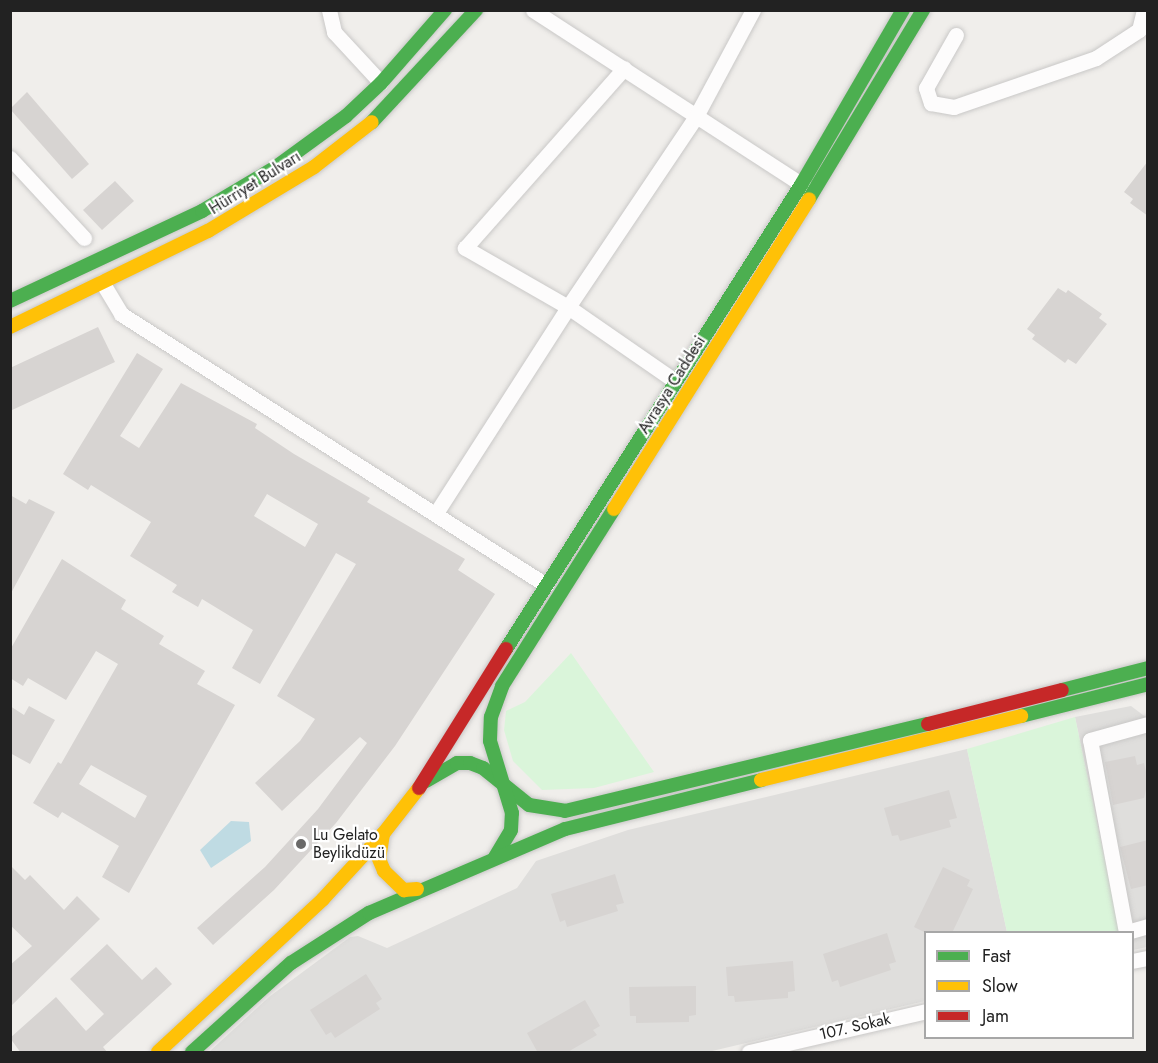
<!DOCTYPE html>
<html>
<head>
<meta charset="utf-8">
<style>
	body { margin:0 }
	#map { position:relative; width:1158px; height:1063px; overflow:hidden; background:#f0eeeb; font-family:Jost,sans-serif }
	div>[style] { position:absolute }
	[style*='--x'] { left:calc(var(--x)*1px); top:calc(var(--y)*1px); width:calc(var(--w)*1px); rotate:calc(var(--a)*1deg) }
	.residential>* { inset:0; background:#dfdedc }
	.park>* { inset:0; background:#daf5da }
	.water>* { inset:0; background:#bfdbe3 }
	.building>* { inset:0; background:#d7d4d2 }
	.roads { filter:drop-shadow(0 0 2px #c9c8c7) drop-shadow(0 0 2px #c9c8c7) }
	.street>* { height:15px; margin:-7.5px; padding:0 7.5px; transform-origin:7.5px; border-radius:7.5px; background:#fdfcfc }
	.fast>* { height:14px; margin:-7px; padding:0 7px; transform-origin:7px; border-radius:7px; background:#4caf50 }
	.slow>* { height:14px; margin:-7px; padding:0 7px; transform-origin:7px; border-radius:7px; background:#ffc107 }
	.jam>* { height:14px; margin:-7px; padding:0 7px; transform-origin:7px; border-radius:7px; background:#c62828 }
	.dots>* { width:16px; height:16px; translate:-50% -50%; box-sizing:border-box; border:3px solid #fff; border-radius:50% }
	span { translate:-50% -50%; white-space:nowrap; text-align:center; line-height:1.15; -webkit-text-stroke:4.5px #fff; paint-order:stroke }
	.street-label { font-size:16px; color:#222 }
	.poi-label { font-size:16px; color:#222 }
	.left { translate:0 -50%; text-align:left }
	.frame { position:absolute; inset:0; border:12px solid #222; pointer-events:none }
	.legend { position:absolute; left:924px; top:931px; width:210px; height:108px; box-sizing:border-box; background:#fff; border:2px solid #a7a7a7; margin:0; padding:8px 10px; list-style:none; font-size:18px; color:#222 }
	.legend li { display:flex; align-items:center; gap:12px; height:30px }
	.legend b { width:30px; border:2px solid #a7a7a7 }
</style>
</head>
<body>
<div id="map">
	<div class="residential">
		<i style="clip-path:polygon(1131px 706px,1147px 718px,1147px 947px,1133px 950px,1132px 932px,1120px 932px,1075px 717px)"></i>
		<i style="clip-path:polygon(967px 749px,1007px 932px,926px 932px,925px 1001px,708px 1052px,209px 1052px,269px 997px,350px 937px,358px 936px,387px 948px,517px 888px,536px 861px,628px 830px)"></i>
	</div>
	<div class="park">
		<i style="clip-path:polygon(571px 653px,654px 772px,594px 788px,542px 790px,513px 761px,504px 730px,506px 711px,525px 702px)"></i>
		<i style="clip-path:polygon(1075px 717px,1120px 932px,1007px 932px,967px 749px)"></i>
	</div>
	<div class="water">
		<i style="clip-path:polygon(231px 821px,249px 822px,251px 841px,211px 868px,200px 850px)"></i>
	</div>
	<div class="building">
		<i style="clip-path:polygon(27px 92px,89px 164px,72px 179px,10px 109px)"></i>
		<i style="clip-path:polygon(1148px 161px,1148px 216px,1130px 203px,1133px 199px,1124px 192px)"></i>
		<i style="clip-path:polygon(115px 181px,134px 201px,102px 230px,83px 210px)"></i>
		<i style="clip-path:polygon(1058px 288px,1066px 293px,1068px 290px,1102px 314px,1099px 318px,1107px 324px,1076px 364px,1068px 359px,1065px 363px,1032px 339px,1035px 335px,1027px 329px)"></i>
		<i style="clip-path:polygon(98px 327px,115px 362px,10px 411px,10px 368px)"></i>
		<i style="clip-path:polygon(evenodd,137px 353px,163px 369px,120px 436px,139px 448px,181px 383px,257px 424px,255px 428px,294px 454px,370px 498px,367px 502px,465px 559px,458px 570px,495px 594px,395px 746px,336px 823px,274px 890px,213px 945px,197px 928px,265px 867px,318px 809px,367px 743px,360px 737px,282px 811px,255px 783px,300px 741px,315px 719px,277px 696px,356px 564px,336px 553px,260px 684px,232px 668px,253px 630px,202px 599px,198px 607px,172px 592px,177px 585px,130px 556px,151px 522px,91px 485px,88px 490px,63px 474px,137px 353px,267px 494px,318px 524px,305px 547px,254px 516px,267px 494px)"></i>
		<i style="clip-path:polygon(10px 495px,26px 504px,29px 499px,55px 512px,10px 595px)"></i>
		<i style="clip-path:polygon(evenodd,62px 559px,126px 600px,121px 609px,164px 636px,159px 644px,205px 671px,197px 684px,235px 705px,129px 893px,102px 877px,119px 846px,62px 812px,58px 818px,33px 803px,58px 762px,61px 764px,118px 664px,96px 651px,66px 700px,28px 678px,23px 686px,10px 678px,10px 650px,62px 559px,91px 765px,147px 796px,135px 818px,79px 784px,91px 765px)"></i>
		<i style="clip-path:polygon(10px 706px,24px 715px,29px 706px,55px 720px,30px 764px,10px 753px)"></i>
		<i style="clip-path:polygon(1135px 756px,1137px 765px,1144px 763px,1148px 781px,1144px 798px,1113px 805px,1105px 762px)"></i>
		<i style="clip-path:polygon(949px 790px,957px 818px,949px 820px,951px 827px,900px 841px,898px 835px,892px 836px,884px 808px)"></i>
		<i style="clip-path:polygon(1148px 840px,1148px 885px,1131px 889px,1120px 847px)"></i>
		<i style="clip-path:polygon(10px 865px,25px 880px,30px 875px,64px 910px,77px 896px,100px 919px,10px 1007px,10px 965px,32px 946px,10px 925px)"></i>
		<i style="clip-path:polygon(943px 867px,970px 880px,967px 886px,973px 889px,952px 933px,926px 933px,914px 927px)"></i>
		<i style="clip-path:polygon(615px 874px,624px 903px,616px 905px,618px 911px,567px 927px,565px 920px,560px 922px,551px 894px)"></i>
		<i style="clip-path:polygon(887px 933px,896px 962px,889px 964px,891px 970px,840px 987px,838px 980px,832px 982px,823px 954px)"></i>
		<i style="clip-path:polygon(107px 944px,142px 980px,156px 967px,172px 984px,103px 1047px,108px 1053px,21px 1053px,10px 1038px,56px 997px,86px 1031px,104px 1014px,70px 979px)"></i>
		<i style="clip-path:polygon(793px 961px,795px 991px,788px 992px,788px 998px,735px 1002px,734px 996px,728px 996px,726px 967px)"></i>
		<i style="clip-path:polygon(366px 974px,382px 999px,376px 1003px,380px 1009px,335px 1038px,331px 1032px,326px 1035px,310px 1010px)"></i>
		<i style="clip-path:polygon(696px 986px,696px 1015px,689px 1016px,689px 1022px,636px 1023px,636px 1016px,630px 1016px,629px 987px)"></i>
		<i style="clip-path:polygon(585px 1000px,600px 1026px,593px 1030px,597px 1035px,566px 1053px,538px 1053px,527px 1033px)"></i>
	</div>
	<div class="roads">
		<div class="street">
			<i style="--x:329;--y:10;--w:23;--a:77"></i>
			<i style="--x:334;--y:32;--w:69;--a:47.3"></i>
			<i style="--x:533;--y:10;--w:329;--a:33"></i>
			<i style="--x:956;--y:35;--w:61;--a:119.5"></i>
			<i style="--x:926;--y:88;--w:16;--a:72"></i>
			<i style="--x:931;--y:103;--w:23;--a:10"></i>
			<i style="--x:954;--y:107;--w:150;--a:-19"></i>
			<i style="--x:1096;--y:58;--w:51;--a:-33.1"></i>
			<i style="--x:1139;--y:30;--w:21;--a:-76"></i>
			<i style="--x:10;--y:158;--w:109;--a:47.2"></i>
			<i style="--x:102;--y:282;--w:37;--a:59"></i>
			<i style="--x:121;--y:314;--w:504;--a:32.52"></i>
			<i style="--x:675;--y:381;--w:130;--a:-145.3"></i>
			<i style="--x:568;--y:307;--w:228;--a:-56.1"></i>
			<i style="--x:695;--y:118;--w:123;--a:-61.8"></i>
			<i style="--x:436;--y:513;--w:245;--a:-57.3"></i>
			<i style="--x:568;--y:307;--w:119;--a:-150.2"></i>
			<i style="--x:465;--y:248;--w:240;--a:-48.5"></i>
			<i style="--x:1126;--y:932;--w:195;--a:-100.6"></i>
			<i style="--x:1090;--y:740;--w:60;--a:-15.4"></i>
			<i style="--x:1127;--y:932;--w:22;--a:-16"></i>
			<i style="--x:1132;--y:961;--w:16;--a:-11"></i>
			<i style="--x:749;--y:1052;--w:182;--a:-13"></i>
		</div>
		<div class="fast">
			<i style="--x:372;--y:122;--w:153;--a:-47.1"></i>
			<i style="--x:809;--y:199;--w:221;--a:-58.9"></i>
			<i style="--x:10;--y:301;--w:212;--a:-25.1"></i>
			<i style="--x:202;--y:211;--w:86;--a:-30.7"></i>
			<i style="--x:276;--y:167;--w:87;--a:-36.1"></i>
			<i style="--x:346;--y:116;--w:48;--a:-43.3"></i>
			<i style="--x:381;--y:83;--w:97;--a:-48.8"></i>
			<i style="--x:506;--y:649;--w:550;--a:-57.55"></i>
			<i style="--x:801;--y:185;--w:203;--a:-59.8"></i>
			<i style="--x:1062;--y:690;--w:89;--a:-14.3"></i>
			<i style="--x:1021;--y:716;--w:131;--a:-14.1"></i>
			<i style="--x:426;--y:781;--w:36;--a:-30"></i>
			<i style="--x:457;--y:763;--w:13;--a:0"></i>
			<i style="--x:470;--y:763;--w:14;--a:21"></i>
			<i style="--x:483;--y:768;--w:59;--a:38.8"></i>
			<i style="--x:529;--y:805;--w:36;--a:9"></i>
			<i style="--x:565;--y:811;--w:373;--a:-13.5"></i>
			<i style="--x:495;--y:857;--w:31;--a:-59"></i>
			<i style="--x:511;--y:830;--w:17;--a:-87"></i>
			<i style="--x:512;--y:813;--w:75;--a:-107"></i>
			<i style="--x:490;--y:741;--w:24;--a:-88"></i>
			<i style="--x:491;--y:717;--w:33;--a:-70"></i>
			<i style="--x:502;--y:686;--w:209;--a:-57.7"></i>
			<i style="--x:192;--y:1052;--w:133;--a:-42"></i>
			<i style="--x:291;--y:963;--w:93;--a:-32.7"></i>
			<i style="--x:369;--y:913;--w:213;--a:-23.2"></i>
			<i style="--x:565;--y:829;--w:202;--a:-14"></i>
		</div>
		<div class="slow">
			<i style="--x:10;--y:327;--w:220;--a:-25.9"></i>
			<i style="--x:208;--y:231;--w:124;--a:-31.1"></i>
			<i style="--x:314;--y:167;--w:73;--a:-37.8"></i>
			<i style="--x:614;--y:509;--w:366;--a:-57.8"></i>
			<i style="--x:761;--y:780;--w:268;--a:-13.8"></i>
			<i style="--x:383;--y:834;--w:25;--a:99"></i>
			<i style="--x:379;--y:859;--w:13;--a:67"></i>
			<i style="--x:384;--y:871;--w:28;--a:44"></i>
			<i style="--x:404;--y:890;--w:13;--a:-4"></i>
			<i style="--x:158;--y:1052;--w:225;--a:-42.8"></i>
			<i style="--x:323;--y:899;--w:88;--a:-47.3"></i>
			<i style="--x:383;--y:834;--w:58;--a:-52"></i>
		</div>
		<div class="jam">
			<i style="--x:928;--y:724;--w:138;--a:-14.2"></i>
			<i style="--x:419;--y:788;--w:164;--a:-58"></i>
		</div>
	</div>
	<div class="dots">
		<i style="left:301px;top:844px;background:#6a6968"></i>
	</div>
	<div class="street-label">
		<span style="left:255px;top:183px;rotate:-32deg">Hürriyet Bulvarı</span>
		<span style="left:672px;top:385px;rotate:-58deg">Avrasya Caddesi</span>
		<span style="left:855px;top:1027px;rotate:-13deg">107. Sokak</span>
	</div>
	<div class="poi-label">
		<span class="left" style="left:313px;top:844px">Lu Gelato<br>Beylikdüzü</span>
	</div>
	<div class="frame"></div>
	<ul class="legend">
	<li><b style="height:8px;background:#4caf50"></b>Fast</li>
	<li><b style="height:8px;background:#ffc107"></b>Slow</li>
	<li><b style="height:8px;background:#c62828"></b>Jam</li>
	</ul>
</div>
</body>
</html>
